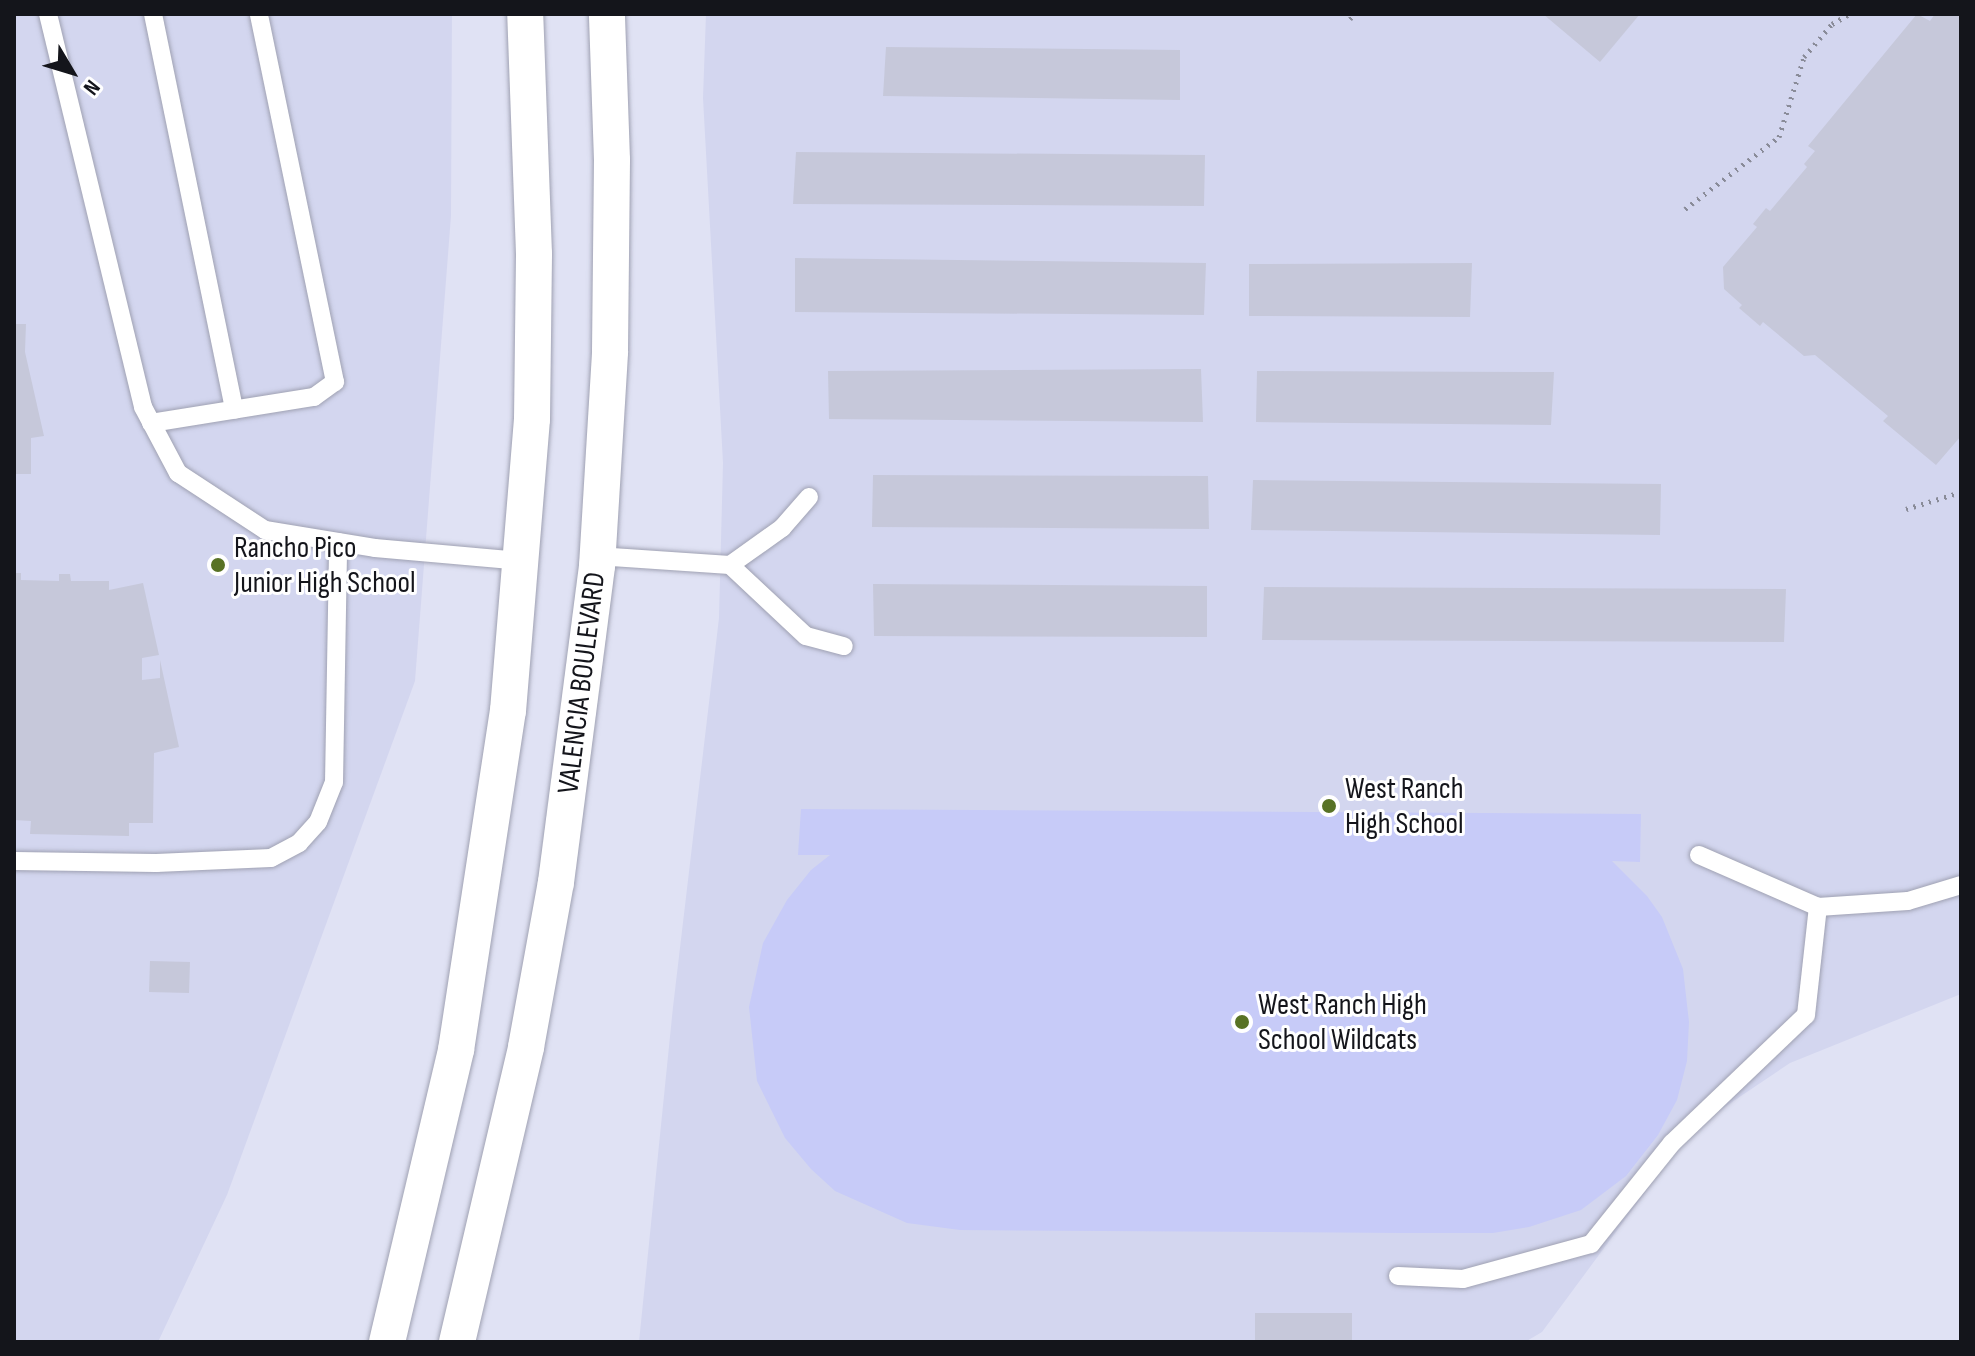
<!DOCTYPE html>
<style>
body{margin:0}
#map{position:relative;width:1975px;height:1356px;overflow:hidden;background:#e0e2f4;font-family:"Sofia Sans Condensed",sans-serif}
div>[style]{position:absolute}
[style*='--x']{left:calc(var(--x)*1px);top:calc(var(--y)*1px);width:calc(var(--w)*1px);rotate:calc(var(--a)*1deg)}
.built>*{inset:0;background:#d3d6ef}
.green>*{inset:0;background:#c7cbf8}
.building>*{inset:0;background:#c6c8da}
.path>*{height:5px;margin-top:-2.5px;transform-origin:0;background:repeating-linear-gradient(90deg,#898b98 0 2px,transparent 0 8px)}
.roads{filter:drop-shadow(0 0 2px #9fa1b2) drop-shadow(0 0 2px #9fa1b2)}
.lane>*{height:18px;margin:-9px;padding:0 9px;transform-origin:9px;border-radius:9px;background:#fff}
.street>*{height:36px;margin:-18px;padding:0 18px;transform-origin:18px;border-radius:18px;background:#fff}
.dots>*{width:22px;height:22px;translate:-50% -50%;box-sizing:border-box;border:4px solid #fff;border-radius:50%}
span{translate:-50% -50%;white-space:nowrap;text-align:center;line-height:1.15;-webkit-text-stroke:6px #fff;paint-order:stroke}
.poi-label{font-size:30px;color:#14151b}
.left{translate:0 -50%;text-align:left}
.street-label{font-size:30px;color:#14151b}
.frame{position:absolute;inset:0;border:16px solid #14151b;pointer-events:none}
.north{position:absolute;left:32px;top:32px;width:80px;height:80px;-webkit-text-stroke:6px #fff;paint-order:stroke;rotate:128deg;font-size:22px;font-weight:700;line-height:32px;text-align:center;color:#14151b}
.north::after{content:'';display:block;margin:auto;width:28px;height:36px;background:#14151b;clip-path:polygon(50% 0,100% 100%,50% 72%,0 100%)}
</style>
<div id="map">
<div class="built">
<i style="clip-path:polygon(14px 14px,452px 14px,451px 216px,415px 681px,227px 1195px,158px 1342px,14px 1342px)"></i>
<i style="clip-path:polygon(706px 14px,1961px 14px,1961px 994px,1790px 1063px,1692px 1129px,1542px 1332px,1525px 1342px,639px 1342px,673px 1007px,719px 618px,723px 463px,703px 98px)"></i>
</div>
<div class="green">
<i style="clip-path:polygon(801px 809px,1641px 814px,1640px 862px,1612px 861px,1647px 896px,1662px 917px,1683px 969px,1689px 1022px,1687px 1061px,1677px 1100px,1658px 1135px,1626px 1176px,1581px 1210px,1529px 1227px,1493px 1233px,1401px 1233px,960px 1230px,907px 1223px,835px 1191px,811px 1169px,785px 1138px,757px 1081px,749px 1007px,763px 943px,787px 900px,811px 870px,830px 855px,798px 855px)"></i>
</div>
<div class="building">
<i style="clip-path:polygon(1543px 14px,1640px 14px,1600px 62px)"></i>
<i style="clip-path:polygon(1917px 14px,1930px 21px,1935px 14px,1961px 14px,1961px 436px,1936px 465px,1883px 421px,1888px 416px,1815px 355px,1804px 356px,1763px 322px,1760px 326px,1739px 308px,1742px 305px,1724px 289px,1723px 267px,1757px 227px,1753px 224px,1766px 208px,1770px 211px,1807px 167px,1804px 164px,1815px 151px,1808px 146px)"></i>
<i style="clip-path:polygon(886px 47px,1180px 50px,1180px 100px,883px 96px)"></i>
<i style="clip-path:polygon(796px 152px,1205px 155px,1204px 206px,793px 204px)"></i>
<i style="clip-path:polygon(795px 258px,1206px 263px,1204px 315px,795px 312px)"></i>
<i style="clip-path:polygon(1472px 263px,1470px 317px,1249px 316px,1249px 264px)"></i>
<i style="clip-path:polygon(14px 324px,26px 324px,25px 352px,44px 436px,31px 438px,31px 474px,14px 474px)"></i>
<i style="clip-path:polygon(1201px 369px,1203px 422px,829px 419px,828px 371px)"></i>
<i style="clip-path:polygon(1257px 371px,1554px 372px,1551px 425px,1256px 422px)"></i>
<i style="clip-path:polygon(873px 475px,1208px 476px,1209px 529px,872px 527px)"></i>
<i style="clip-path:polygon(1253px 480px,1661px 484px,1660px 535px,1251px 530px)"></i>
<i style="clip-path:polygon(14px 573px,21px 573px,21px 580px,59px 581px,59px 574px,70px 574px,71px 581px,109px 581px,109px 590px,143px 583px,159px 655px,142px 658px,142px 680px,160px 678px,160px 660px,179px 747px,154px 753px,153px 823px,129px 823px,129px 836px,30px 834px,31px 821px,14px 820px)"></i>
<i style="clip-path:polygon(873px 584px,1207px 586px,1207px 637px,874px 636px)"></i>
<i style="clip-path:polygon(1264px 587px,1786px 589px,1784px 642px,1262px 640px)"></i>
<i style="clip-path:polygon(150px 961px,190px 962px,189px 993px,149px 992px)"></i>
<i style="clip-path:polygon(1255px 1313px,1352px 1313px,1352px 1342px,1255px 1342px)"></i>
</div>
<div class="path">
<i style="--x:1350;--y:19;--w:6;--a:-51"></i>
<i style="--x:1685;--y:209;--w:118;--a:-37.5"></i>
<i style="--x:1779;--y:137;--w:84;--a:-72.6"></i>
<i style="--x:1804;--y:57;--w:43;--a:-49.7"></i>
<i style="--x:1832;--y:24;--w:20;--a:-30"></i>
<i style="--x:1906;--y:509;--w:58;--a:-17.2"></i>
</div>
<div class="roads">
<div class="lane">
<i style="--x:48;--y:14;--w:404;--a:76.4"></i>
<i style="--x:143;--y:407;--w:75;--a:62.1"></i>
<i style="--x:178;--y:473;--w:104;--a:33.2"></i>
<i style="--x:265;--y:530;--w:111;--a:9.3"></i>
<i style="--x:375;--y:548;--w:148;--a:5.1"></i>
<i style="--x:153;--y:14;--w:404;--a:78.4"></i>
<i style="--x:151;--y:423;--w:165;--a:-9.1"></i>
<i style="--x:314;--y:397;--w:26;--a:-36"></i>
<i style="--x:335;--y:382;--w:376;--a:-101.7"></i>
<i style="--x:597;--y:556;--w:133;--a:3.9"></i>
<i style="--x:730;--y:565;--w:64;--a:-35.4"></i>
<i style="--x:782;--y:528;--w:41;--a:-48.9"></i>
<i style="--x:730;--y:565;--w:104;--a:43.1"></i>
<i style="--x:806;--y:636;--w:39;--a:15"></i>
<i style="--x:1699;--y:855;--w:130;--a:23.6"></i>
<i style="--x:1818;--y:907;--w:90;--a:-3.8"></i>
<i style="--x:1908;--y:901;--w:55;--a:-16.8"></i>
<i style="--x:14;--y:861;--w:142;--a:0.8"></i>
<i style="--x:156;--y:863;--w:115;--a:-2.5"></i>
<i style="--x:271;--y:858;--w:32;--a:-28"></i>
<i style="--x:299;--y:843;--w:28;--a:-48"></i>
<i style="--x:318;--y:822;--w:43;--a:-68.2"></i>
<i style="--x:334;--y:782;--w:240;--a:-89"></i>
<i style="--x:1398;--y:1276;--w:65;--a:2.6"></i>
<i style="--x:1463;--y:1279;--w:133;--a:-15.3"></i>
<i style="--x:1591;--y:1244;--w:129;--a:-51.3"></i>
<i style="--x:1672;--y:1143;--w:185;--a:-43.7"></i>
<i style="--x:1806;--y:1015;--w:109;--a:-83.7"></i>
</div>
<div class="street">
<i style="--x:387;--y:1342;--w:300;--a:-76.7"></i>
<i style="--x:456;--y:1050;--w:343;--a:-81.3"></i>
<i style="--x:508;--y:711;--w:293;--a:-85.3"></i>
<i style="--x:532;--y:419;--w:165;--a:-89.3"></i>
<i style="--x:534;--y:254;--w:240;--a:-92.1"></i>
<i style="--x:457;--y:1342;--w:303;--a:-76.8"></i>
<i style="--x:526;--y:1047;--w:168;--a:-79.7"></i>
<i style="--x:556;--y:882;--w:319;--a:-82.6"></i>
<i style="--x:597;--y:566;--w:215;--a:-86.5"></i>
<i style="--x:610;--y:351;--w:191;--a:-89.4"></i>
<i style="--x:612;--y:160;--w:146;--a:-92"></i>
</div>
</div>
<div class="dots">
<i style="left:218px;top:565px;background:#587225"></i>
<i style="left:1329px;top:806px;background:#587225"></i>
<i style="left:1242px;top:1022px;background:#587225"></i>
</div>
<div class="poi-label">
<span class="left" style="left:234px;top:565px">Rancho Pico<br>Junior High School</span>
<span class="left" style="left:1345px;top:806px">West Ranch<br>High School</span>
<span class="left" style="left:1258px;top:1022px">West Ranch High<br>School Wildcats</span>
</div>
<div class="street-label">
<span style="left:582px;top:683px;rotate:-83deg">VALENCIA BOULEVARD</span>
</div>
<div class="frame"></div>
<div class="north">N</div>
</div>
